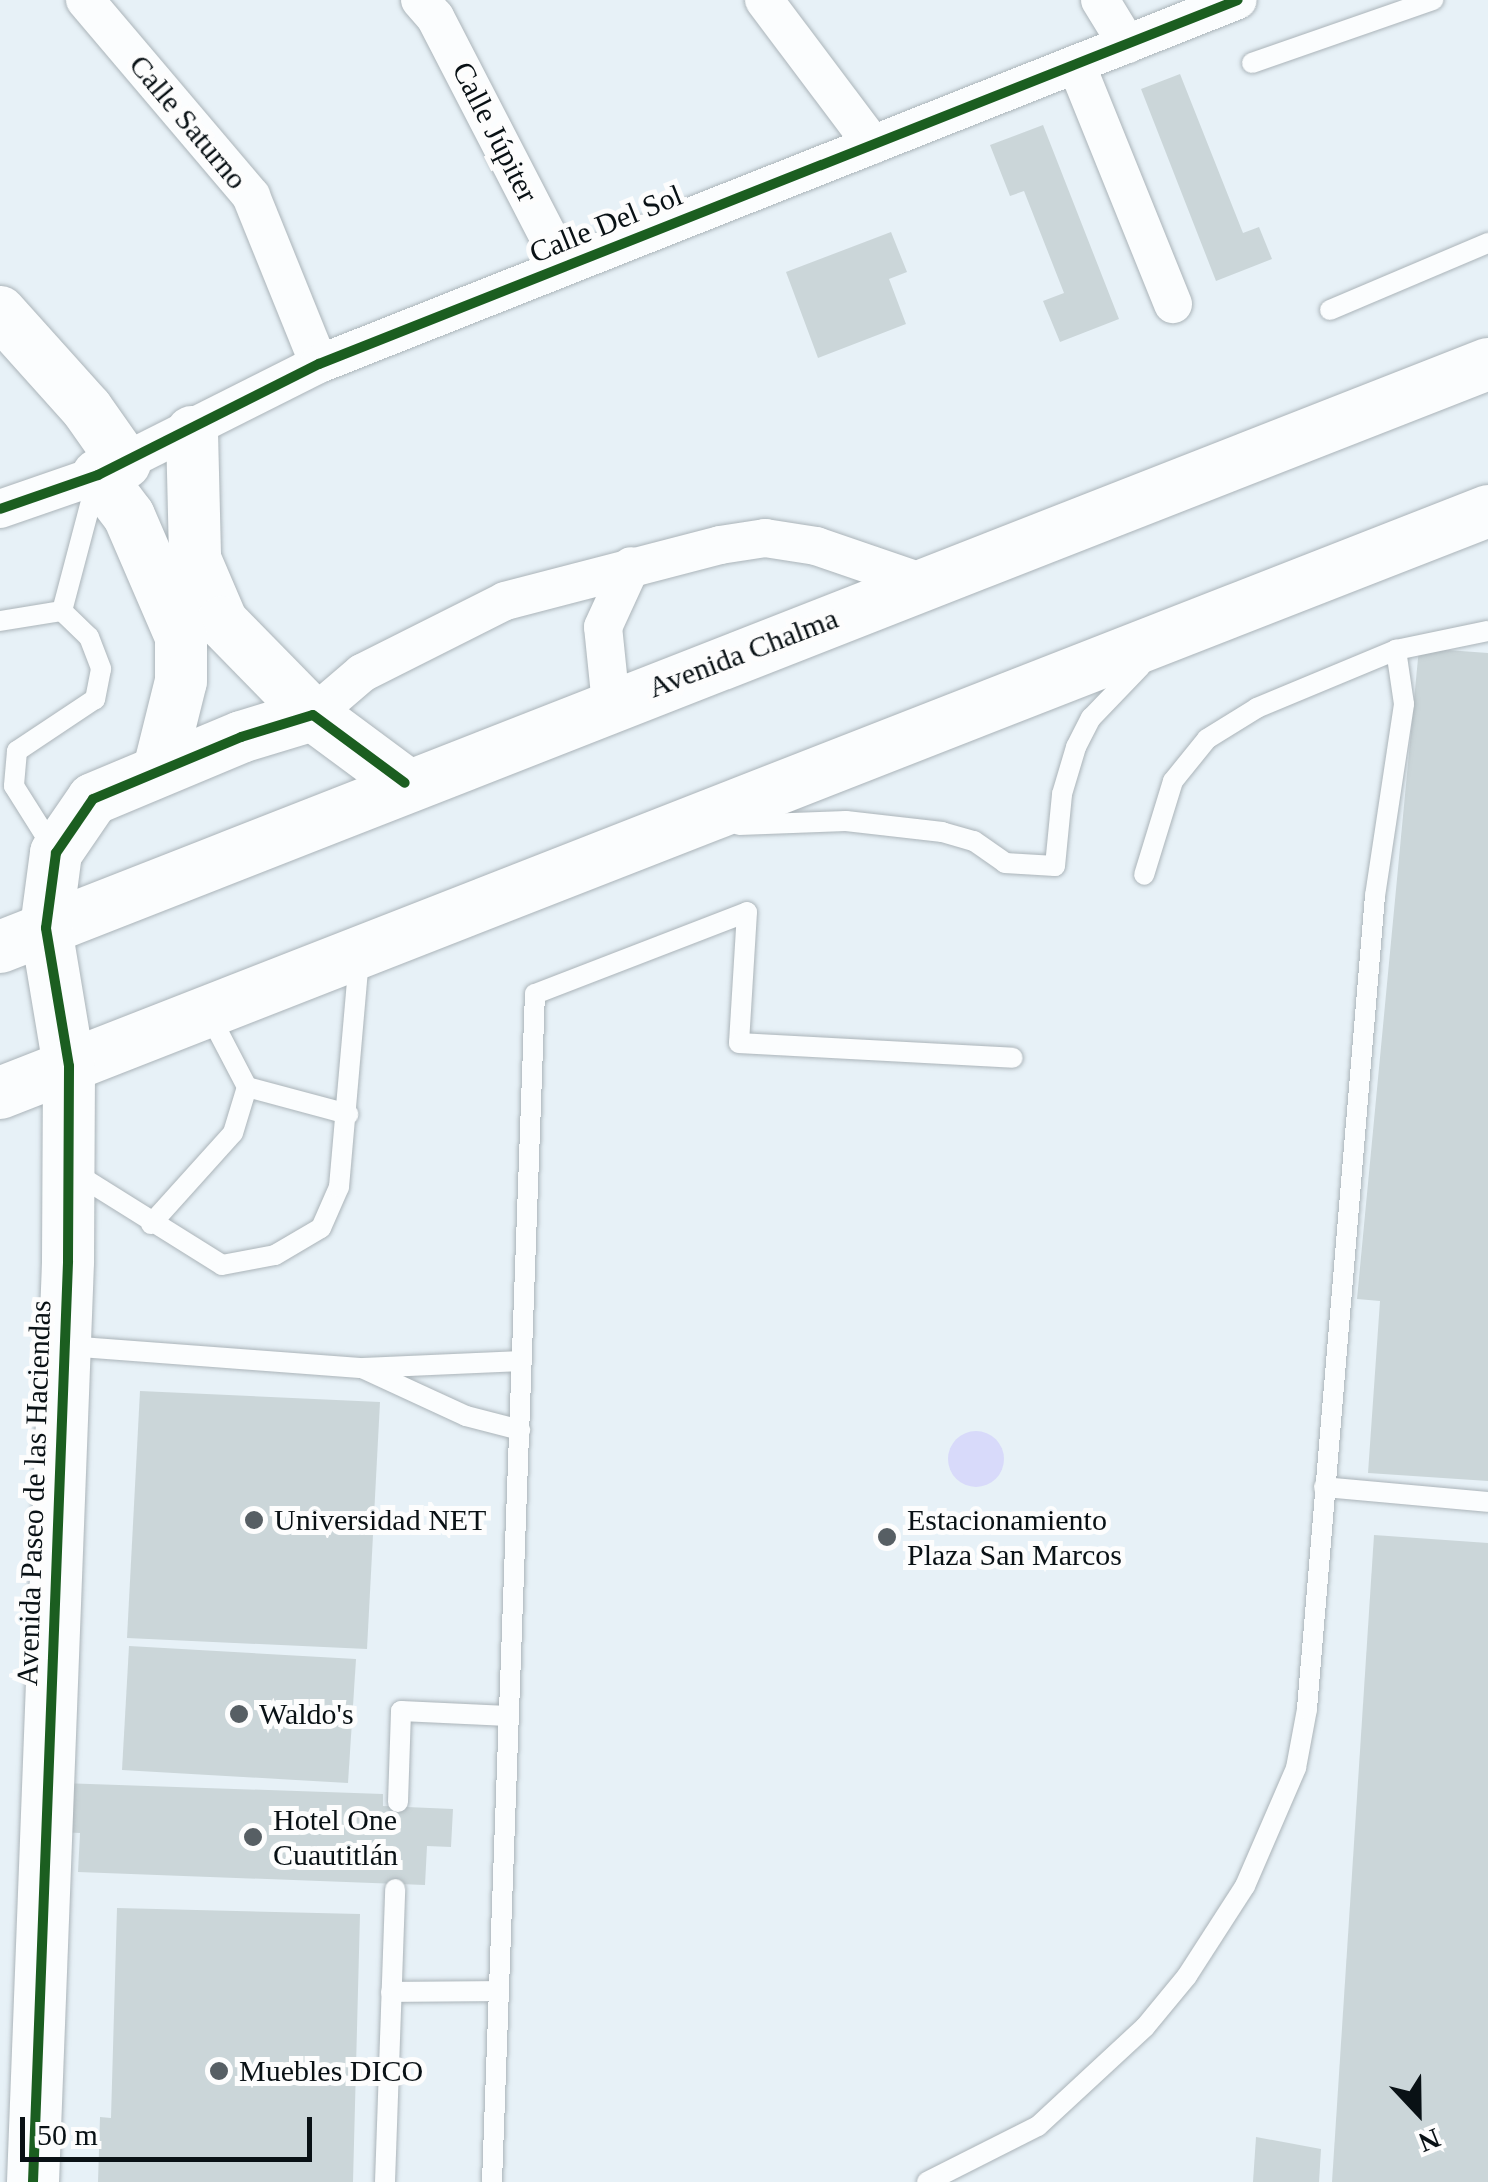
<!DOCTYPE html>
<meta charset="utf-8">
<style>
body{margin:0}
#map{position:relative;width:1488px;height:2182px;overflow:hidden;background:#e7f1f7;font-family:Georgia,serif}
div>[style]{position:absolute}
[style*='--x']{left:calc(var(--x)*1px);top:calc(var(--y)*1px);width:calc(var(--w)*1px);rotate:calc(var(--a)*1deg)}
.water>*{inset:0;background:#d8dafa}
.round{border-radius:50%}
.building>*{inset:0;background:#cbd6d9}
.roads{filter:drop-shadow(0 0 2px #abb4b9) drop-shadow(0 0 2px #abb4b9)}
.lane>*{height:20px;margin:-10px;padding:0 10px;transform-origin:10px;border-radius:10px;background:#fbfdfe}
.street>*{height:38px;margin:-19px;padding:0 19px;transform-origin:19px;border-radius:19px;background:#fbfdfe}
.secondary>*{height:52px;margin:-26px;padding:0 26px;transform-origin:26px;border-radius:26px;background:#fbfdfe}
.cycleway>*{height:10px;margin:-5px;padding:0 5px;transform-origin:5px;border-radius:5px;background:#1b5e20}
.dots>*{width:28px;height:28px;translate:-50% -50%;box-sizing:border-box;border:5px solid #fdfdfd;border-radius:50%}
span{translate:-50% -50%;white-space:nowrap;text-align:center;line-height:1.15;-webkit-text-stroke:10px #fdfdfd;paint-order:stroke}
.street-label{font-size:30px;color:#091115}
.poi-label{font-size:30px;color:#091115}
.left{translate:0 -50%;text-align:left}
.north{position:absolute;left:1368px;top:2062px;width:100px;height:100px;-webkit-text-stroke:8px #fdfdfd;paint-order:stroke;rotate:158deg;font-size:28px;font-weight:700;line-height:40px;text-align:center;color:#091115}
.north::after{content:'';display:block;margin:auto;width:35px;height:45px;background:#091115;clip-path:polygon(50% 0,100% 100%,50% 72%,0 100%)}
.scale{position:absolute;left:20px;top:2117px;width:292px;height:45px;box-sizing:border-box;border:5px solid #091115;border-top:0;padding-left:12px;font-size:30px;line-height:35px;white-space:nowrap;color:#091115;-webkit-text-stroke:8px #fdfdfd;paint-order:stroke}
</style>
<div id="map">
<div class="water">
<i class="round" style="left:948px;top:1431px;width:56px;height:56px"></i>
</div>
<div class="building">
<i style="clip-path:polygon(1180px 74px,1243px 233px,1259px 227px,1272px 259px,1216px 281px,1141px 89px)"></i>
<i style="clip-path:polygon(1043px 125px,1119px 319px,1060px 342px,1043px 301px,1064px 293px,1024px 191px,1010px 196px,990px 145px)"></i>
<i style="clip-path:polygon(891px 232px,907px 272px,889px 279px,906px 324px,818px 358px,786px 272px)"></i>
<i style="clip-path:polygon(1419px 648px,1488px 653px,1488px 1481px,1368px 1473px,1380px 1301px,1357px 1299px)"></i>
<i style="clip-path:polygon(140px 1391px,380px 1402px,367px 1649px,127px 1638px)"></i>
<i style="clip-path:polygon(1374px 1535px,1488px 1543px,1488px 2182px,1332px 2182px)"></i>
<i style="clip-path:polygon(129px 1646px,356px 1659px,348px 1783px,122px 1770px)"></i>
<i style="clip-path:polygon(61px 1783px,383px 1794px,383px 1806px,453px 1809px,451px 1847px,427px 1846px,425px 1885px,78px 1872px,80px 1833px,59px 1832px)"></i>
<i style="clip-path:polygon(117px 1908px,360px 1914px,353px 2182px,98px 2182px,100px 2117px,111px 2118px)"></i>
<i style="clip-path:polygon(1256px 2137px,1321px 2149px,1319px 2182px,1253px 2182px)"></i>
</div>
<div class="roads">
<div class="lane">
<i style="--x:1252;--y:63;--w:192;--a:-19.2"></i>
<i style="--x:1330;--y:310;--w:172;--a:-23"></i>
<i style="--x:62;--y:611;--w:133;--a:-75.2"></i>
<i style="--x:0;--y:621;--w:63;--a:-9.2"></i>
<i style="--x:62;--y:611;--w:37;--a:44"></i>
<i style="--x:89;--y:637;--w:34;--a:69"></i>
<i style="--x:101;--y:669;--w:31;--a:101"></i>
<i style="--x:95;--y:699;--w:94;--a:146.3"></i>
<i style="--x:17;--y:751;--w:35;--a:95"></i>
<i style="--x:14;--y:786;--w:77;--a:57.8"></i>
<i style="--x:1396;--y:650;--w:94;--a:-11.7"></i>
<i style="--x:739;--y:825;--w:107;--a:-2.1"></i>
<i style="--x:846;--y:821;--w:97;--a:6.5"></i>
<i style="--x:942;--y:832;--w:33;--a:16"></i>
<i style="--x:974;--y:841;--w:38;--a:35"></i>
<i style="--x:1005;--y:863;--w:50;--a:3.4"></i>
<i style="--x:1055;--y:866;--w:72;--a:-84.4"></i>
<i style="--x:1062;--y:794;--w:49;--a:-73.4"></i>
<i style="--x:1076;--y:747;--w:33;--a:-63"></i>
<i style="--x:1091;--y:718;--w:71;--a:-46.1"></i>
<i style="--x:247;--y:1087;--w:105;--a:15"></i>
<i style="--x:75;--y:1173;--w:173;--a:32"></i>
<i style="--x:222;--y:1265;--w:54;--a:-10.7"></i>
<i style="--x:275;--y:1255;--w:53;--a:-30.4"></i>
<i style="--x:321;--y:1228;--w:45;--a:-66.3"></i>
<i style="--x:339;--y:1187;--w:231;--a:-85"></i>
<i style="--x:151;--y:1224;--w:122;--a:-48"></i>
<i style="--x:233;--y:1133;--w:48;--a:-73.1"></i>
<i style="--x:247;--y:1087;--w:82;--a:-117.5"></i>
<i style="--x:67;--y:1346;--w:297;--a:4.3"></i>
<i style="--x:363;--y:1368;--w:159;--a:-2.5"></i>
<i style="--x:364;--y:1369;--w:112;--a:24.7"></i>
<i style="--x:466;--y:1416;--w:56;--a:14.5"></i>
<i style="--x:1324;--y:1487;--w:165;--a:5.2"></i>
<i style="--x:398;--y:1802;--w:91;--a:-88.1"></i>
<i style="--x:401;--y:1711;--w:107;--a:2.7"></i>
<i style="--x:391;--y:1992;--w:107;--a:-0.5"></i>
<i style="--x:385;--y:2182;--w:293;--a:-88"></i>
<i style="--x:492;--y:2182;--w:1189;--a:-87.93"></i>
<i style="--x:535;--y:994;--w:227;--a:-21.1"></i>
<i style="--x:747;--y:912;--w:131;--a:93.5"></i>
<i style="--x:739;--y:1043;--w:274;--a:3.1"></i>
<i style="--x:927;--y:2182;--w:124;--a:-26.8"></i>
<i style="--x:1038;--y:2126;--w:146;--a:-42.8"></i>
<i style="--x:1145;--y:2027;--w:66;--a:-50.5"></i>
<i style="--x:1187;--y:1976;--w:107;--a:-57.2"></i>
<i style="--x:1245;--y:1886;--w:129;--a:-66.6"></i>
<i style="--x:1296;--y:1768;--w:60;--a:-79.4"></i>
<i style="--x:1307;--y:1709;--w:816;--a:-85.22"></i>
<i style="--x:1375;--y:896;--w:194;--a:-81.4"></i>
<i style="--x:1404;--y:704;--w:55;--a:-98.4"></i>
<i style="--x:1396;--y:650;--w:151;--a:157.4"></i>
<i style="--x:1257;--y:708;--w:59;--a:148.2"></i>
<i style="--x:1207;--y:739;--w:54;--a:129"></i>
<i style="--x:1173;--y:781;--w:98;--a:107.1"></i>
</div>
<div class="street">
<i style="--x:85;--y:0;--w:257;--a:49.7"></i>
<i style="--x:251;--y:196;--w:181;--a:68"></i>
<i style="--x:420;--y:0;--w:23;--a:49"></i>
<i style="--x:435;--y:17;--w:281;--a:62.7"></i>
<i style="--x:764;--y:0;--w:181;--a:53.1"></i>
<i style="--x:1100;--y:0;--w:52;--a:58.5"></i>
<i style="--x:1076;--y:64;--w:259;--a:68"></i>
<i style="--x:0;--y:509;--w:104;--a:-19.1"></i>
<i style="--x:98;--y:475;--w:247;--a:-26.7"></i>
<i style="--x:319;--y:364;--w:988;--a:-21.61"></i>
<i style="--x:611;--y:704;--w:77;--a:-95.9"></i>
<i style="--x:603;--y:627;--w:67;--a:-65.3"></i>
<i style="--x:313;--y:715;--w:65;--a:-40.6"></i>
<i style="--x:362;--y:673;--w:160;--a:-26.7"></i>
<i style="--x:505;--y:601;--w:222;--a:-14.6"></i>
<i style="--x:720;--y:545;--w:46;--a:-8.8"></i>
<i style="--x:765;--y:538;--w:52;--a:8.9"></i>
<i style="--x:816;--y:546;--w:114;--a:18.9"></i>
</div>
<div class="secondary">
<i style="--x:0;--y:312;--w:130;--a:48.1"></i>
<i style="--x:87;--y:409;--w:66;--a:54.9"></i>
<i style="--x:192;--y:432;--w:127;--a:88.6"></i>
<i style="--x:195;--y:559;--w:69;--a:66.8"></i>
<i style="--x:222;--y:622;--w:130;--a:45.6"></i>
<i style="--x:98;--y:475;--w:51;--a:52.9"></i>
<i style="--x:129;--y:516;--w:132;--a:66.7"></i>
<i style="--x:181;--y:637;--w:44;--a:90"></i>
<i style="--x:181;--y:681;--w:91;--a:104"></i>
<i style="--x:0;--y:947;--w:1598;--a:-21.4"></i>
<i style="--x:0;--y:1093;--w:1598;--a:-21.36"></i>
<i style="--x:33;--y:2182;--w:922;--a:-87.82"></i>
<i style="--x:68;--y:1261;--w:195;--a:-89.7"></i>
<i style="--x:69;--y:1066;--w:140;--a:-99.5"></i>
<i style="--x:46;--y:928;--w:76;--a:-82.4"></i>
<i style="--x:56;--y:853;--w:65;--a:-55.6"></i>
<i style="--x:93;--y:799;--w:160;--a:-22.7"></i>
<i style="--x:241;--y:737;--w:75;--a:-17"></i>
<i style="--x:313;--y:715;--w:114;--a:36.5"></i>
</div>
</div>
<div class="cycleway">
<i style="--x:0;--y:509;--w:104;--a:-19.1"></i>
<i style="--x:98;--y:475;--w:247;--a:-26.7"></i>
<i style="--x:319;--y:364;--w:988;--a:-21.61"></i>
<i style="--x:33;--y:2182;--w:922;--a:-87.82"></i>
<i style="--x:68;--y:1261;--w:195;--a:-89.7"></i>
<i style="--x:69;--y:1066;--w:140;--a:-99.5"></i>
<i style="--x:46;--y:928;--w:76;--a:-82.4"></i>
<i style="--x:56;--y:853;--w:65;--a:-55.6"></i>
<i style="--x:93;--y:799;--w:160;--a:-22.7"></i>
<i style="--x:241;--y:737;--w:75;--a:-17"></i>
<i style="--x:313;--y:715;--w:114;--a:36.5"></i>
</div>
<div class="dots">
<i style="left:254px;top:1520px;background:#575f64"></i>
<i style="left:887px;top:1537px;background:#575f64"></i>
<i style="left:239px;top:1714px;background:#575f64"></i>
<i style="left:253px;top:1837px;background:#575f64"></i>
<i style="left:219px;top:2071px;background:#575f64"></i>
</div>
<div class="street-label">
<span style="left:188px;top:122px;rotate:50deg">Calle Saturno</span>
<span style="left:495px;top:132px;rotate:63deg">Calle Júpiter</span>
<span style="left:606px;top:224px;rotate:-22deg">Calle Del Sol</span>
<span style="left:743px;top:653px;rotate:-21deg">Avenida Chalma</span>
<span style="left:34px;top:1493px;rotate:-88deg">Avenida Paseo de las Haciendas</span>
</div>
<div class="poi-label">
<span class="left" style="left:274px;top:1520px">Universidad NET</span>
<span class="left" style="left:907px;top:1537px">Estacionamiento<br>Plaza San Marcos</span>
<span class="left" style="left:259px;top:1714px">Waldo's</span>
<span class="left" style="left:273px;top:1837px">Hotel One<br>Cuautitlán</span>
<span class="left" style="left:239px;top:2071px">Muebles DICO</span>
</div>
<div class="north">N</div>
<div class="scale">50 m</div>
</div>
